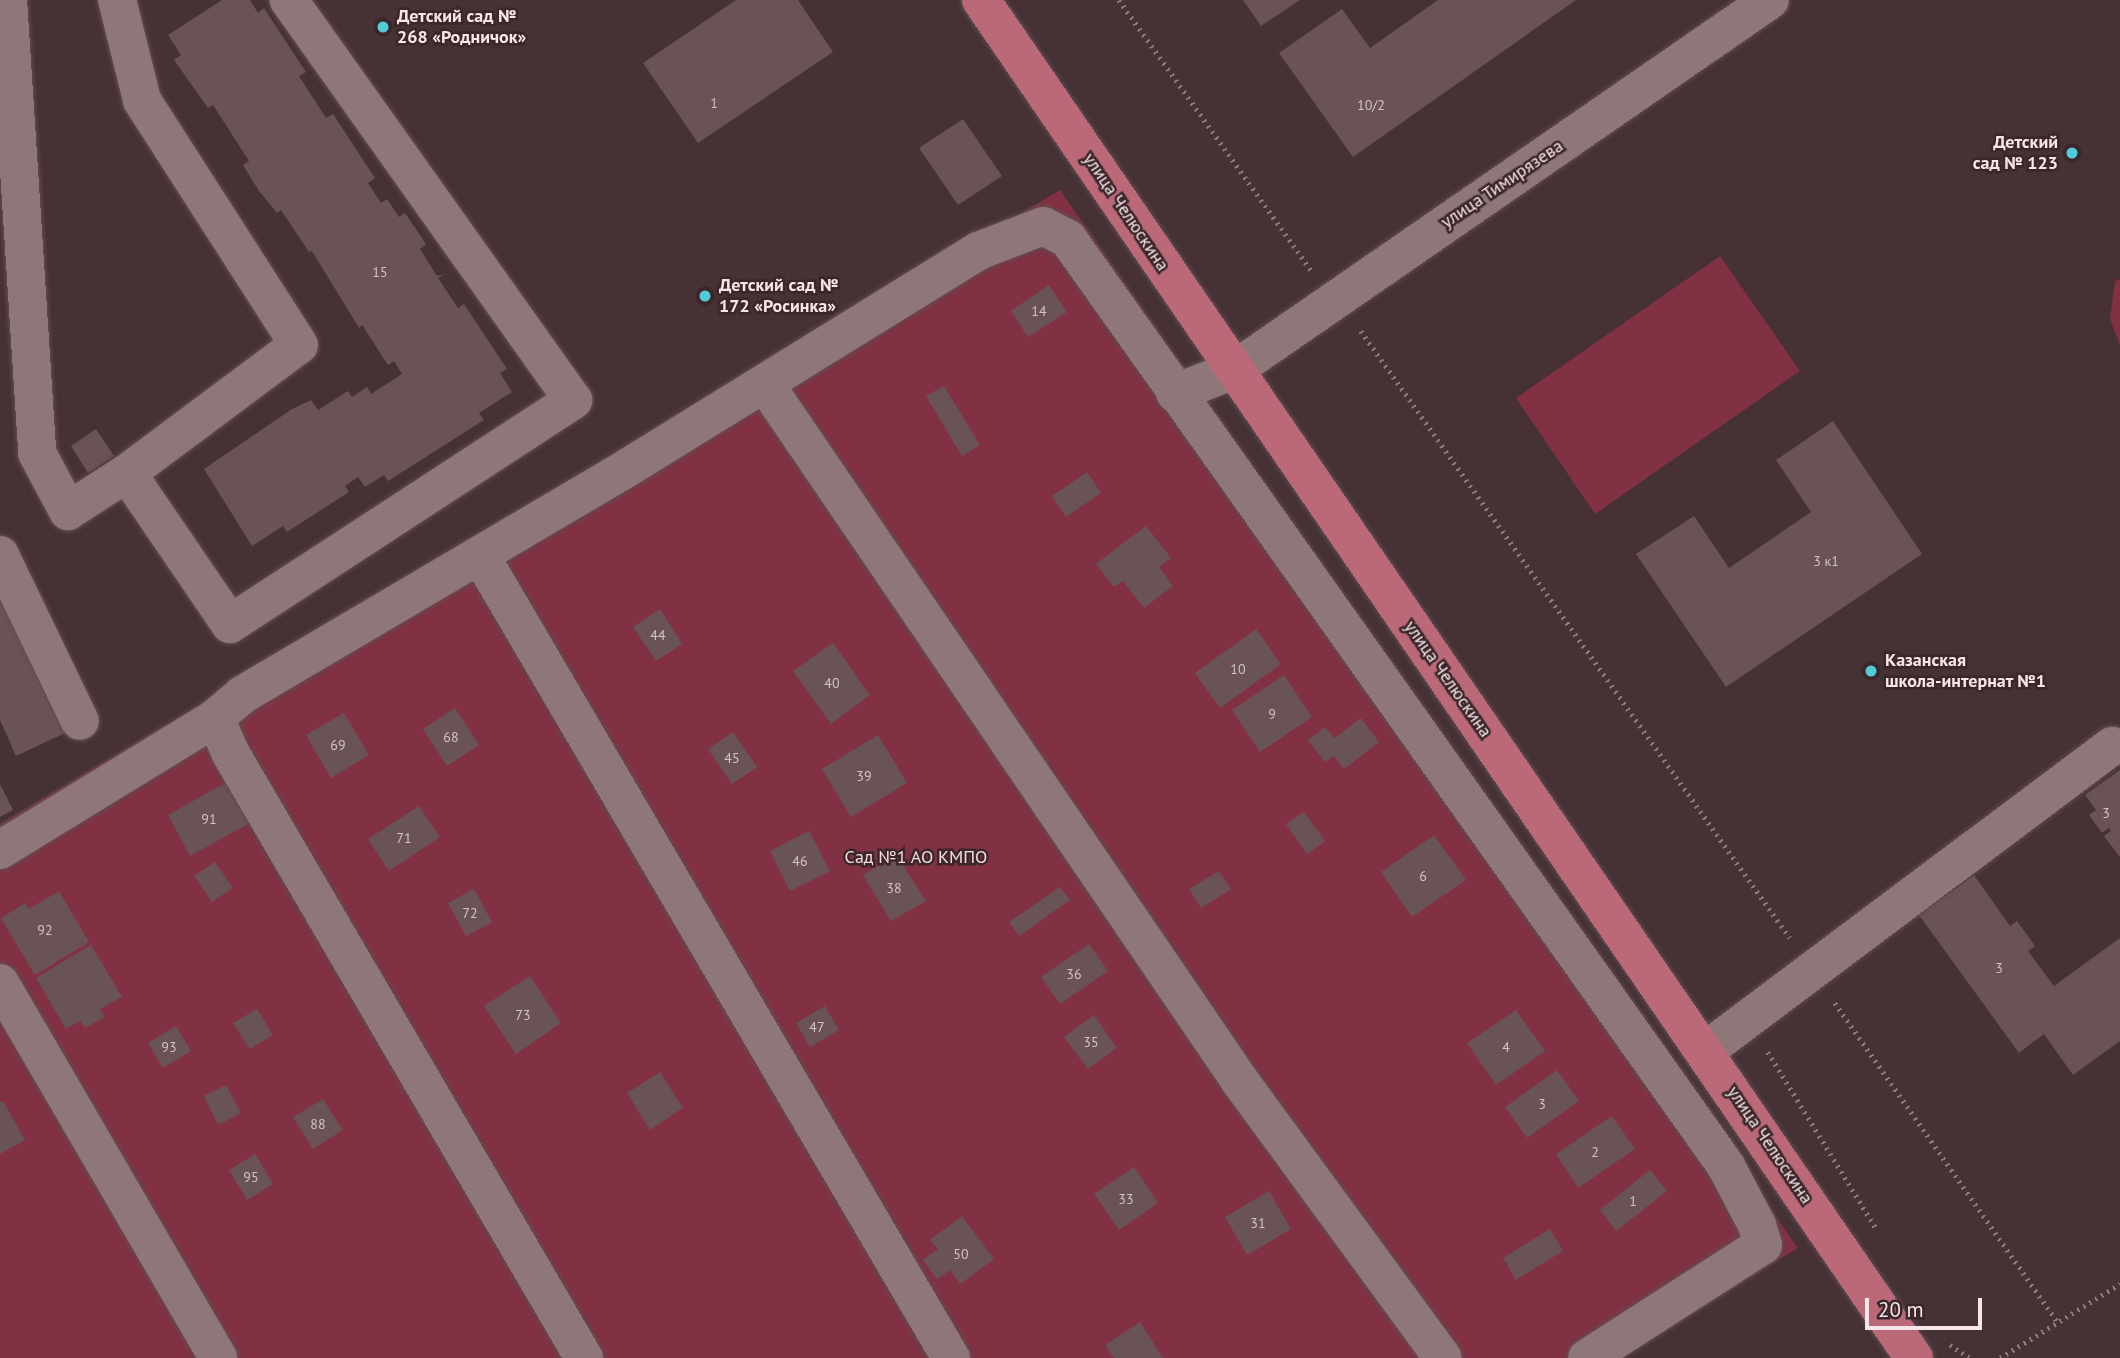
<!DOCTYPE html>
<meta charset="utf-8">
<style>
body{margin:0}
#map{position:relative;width:2120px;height:1358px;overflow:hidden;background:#463134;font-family:"PT Sans",sans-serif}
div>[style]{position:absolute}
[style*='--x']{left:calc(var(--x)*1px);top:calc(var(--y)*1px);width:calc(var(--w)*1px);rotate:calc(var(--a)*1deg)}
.green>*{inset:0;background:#813143}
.building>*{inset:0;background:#6a5356}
.path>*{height:4.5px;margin-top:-2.25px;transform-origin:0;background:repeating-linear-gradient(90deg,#8c7a7c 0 2px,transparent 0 7px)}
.roads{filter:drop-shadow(0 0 2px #604e51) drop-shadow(0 0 2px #604e51)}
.minor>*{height:38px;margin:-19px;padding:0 19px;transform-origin:19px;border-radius:19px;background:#8f7679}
.major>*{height:38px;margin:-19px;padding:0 19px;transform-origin:19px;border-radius:19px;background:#bb6879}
.dots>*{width:19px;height:19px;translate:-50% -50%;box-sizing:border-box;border:4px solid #3b272a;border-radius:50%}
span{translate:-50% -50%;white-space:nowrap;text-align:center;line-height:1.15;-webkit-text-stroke:5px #3b272a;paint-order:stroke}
.number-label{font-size:14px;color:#d2c2c4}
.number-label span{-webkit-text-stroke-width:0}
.poi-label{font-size:18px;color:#f5e7e9;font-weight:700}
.left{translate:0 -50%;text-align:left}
.right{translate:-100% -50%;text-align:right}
.street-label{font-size:18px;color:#f5e7e9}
.park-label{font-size:18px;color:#f7dcdf}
.scale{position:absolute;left:1865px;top:1298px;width:117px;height:32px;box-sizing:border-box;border:4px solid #f5e7e9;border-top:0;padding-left:9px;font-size:21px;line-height:24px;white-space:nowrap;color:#f5e7e9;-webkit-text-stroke:5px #3b272a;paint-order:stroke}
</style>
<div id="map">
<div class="green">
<i style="clip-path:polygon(1060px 190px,1798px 1248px,1619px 1358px,0 1358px,0 824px)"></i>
<i style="clip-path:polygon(1720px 256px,1800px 371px,1595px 514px,1516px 398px)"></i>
<i style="clip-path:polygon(2120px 279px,2120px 345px,2110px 319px,2115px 281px)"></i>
</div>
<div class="building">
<i style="clip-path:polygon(222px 0,250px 0,258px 13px,264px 8px,306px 72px,299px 76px,326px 118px,333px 114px,375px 178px,368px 183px,381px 203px,387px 199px,399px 217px,405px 213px,426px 244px,420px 249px,437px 276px,445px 274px,438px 278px,458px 308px,464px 304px,507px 369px,500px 373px,512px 392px,479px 413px,484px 420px,388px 481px,384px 475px,365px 487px,358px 477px,345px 486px,349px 492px,287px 532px,283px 526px,252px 546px,204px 469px,292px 409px,311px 400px,318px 410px,348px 391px,352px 397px,367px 387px,371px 394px,402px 374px,394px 361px,388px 365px,362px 325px,359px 328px,312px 251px,309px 252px,281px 210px,277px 213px,259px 191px,243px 165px,249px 161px,213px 105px,208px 108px,174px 60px,181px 55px,168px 35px)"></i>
<i style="clip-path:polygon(736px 0,798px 0,833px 52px,698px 143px,643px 63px)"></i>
<i style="clip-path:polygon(1243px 0,1300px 0,1261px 26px)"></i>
<i style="clip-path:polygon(1438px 0,1576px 0,1353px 157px,1279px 53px,1342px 9px,1370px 48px)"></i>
<i style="clip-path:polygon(963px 119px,1002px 176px,958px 205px,919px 148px)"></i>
<i style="clip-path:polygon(1049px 285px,1067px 312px,1028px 337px,1011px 311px)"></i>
<i style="clip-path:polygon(944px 386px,980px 445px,962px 456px,926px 396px)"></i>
<i style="clip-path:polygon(1833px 421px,1922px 554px,1726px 687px,1636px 554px,1694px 516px,1729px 568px,1811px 512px,1776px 460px)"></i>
<i style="clip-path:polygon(96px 429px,114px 456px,88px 473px,71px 446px)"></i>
<i style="clip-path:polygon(1087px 472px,1101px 493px,1066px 517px,1052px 496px)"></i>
<i style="clip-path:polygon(1146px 526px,1171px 558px,1159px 567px,1173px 586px,1144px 608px,1123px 581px,1114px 587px,1096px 564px)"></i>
<i style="clip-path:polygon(0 589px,65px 733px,16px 756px,0 720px)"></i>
<i style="clip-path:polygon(660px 609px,682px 644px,656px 661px,633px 627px)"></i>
<i style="clip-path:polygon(1256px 629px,1281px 664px,1220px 708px,1195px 673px)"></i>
<i style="clip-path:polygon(833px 643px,870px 695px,831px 724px,793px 671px)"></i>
<i style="clip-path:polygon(1284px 675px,1312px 717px,1260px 752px,1232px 710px)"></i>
<i style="clip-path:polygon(455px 708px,479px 745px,447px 766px,423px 729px)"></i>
<i style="clip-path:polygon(344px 713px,369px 755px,331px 778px,306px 735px)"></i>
<i style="clip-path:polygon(1361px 718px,1379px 742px,1344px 769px,1334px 756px,1325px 762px,1308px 740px,1325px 727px,1334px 738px)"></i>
<i style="clip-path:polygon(733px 732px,757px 767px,732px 784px,708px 749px)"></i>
<i style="clip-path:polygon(878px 735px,907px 783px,851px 817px,822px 769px)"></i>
<i style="clip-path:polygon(2120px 770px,2120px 857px,2104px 836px,2111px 831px,2109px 828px,2102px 833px,2089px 815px,2096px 810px,2085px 795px)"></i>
<i style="clip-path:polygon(227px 782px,250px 823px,190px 856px,168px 815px)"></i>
<i style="clip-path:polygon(0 784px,13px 810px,0 817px)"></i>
<i style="clip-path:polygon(419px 806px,440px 837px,389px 871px,368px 839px)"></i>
<i style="clip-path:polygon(1304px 812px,1325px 841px,1307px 854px,1286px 824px)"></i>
<i style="clip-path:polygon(809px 831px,830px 871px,790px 891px,770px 851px)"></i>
<i style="clip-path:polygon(1434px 835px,1466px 880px,1412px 917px,1381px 872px)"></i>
<i style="clip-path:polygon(896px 854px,926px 901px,891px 921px,863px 875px)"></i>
<i style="clip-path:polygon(215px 862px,233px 888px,212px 902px,194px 876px)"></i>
<i style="clip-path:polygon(1219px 871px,1231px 889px,1201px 908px,1189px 889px)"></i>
<i style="clip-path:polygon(1974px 875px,2010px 926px,2017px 921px,2035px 946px,2028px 951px,2054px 986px,2120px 938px,2120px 1041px,2073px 1075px,2044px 1034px,2019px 1053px,1919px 915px)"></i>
<i style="clip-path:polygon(1060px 887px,1070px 900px,1019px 936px,1009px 922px)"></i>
<i style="clip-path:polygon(474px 889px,492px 922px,466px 936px,448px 903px)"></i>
<i style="clip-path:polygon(59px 891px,89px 942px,35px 975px,1px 918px,25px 903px,29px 909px)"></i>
<i style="clip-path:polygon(1089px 944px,1108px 971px,1060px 1004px,1041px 977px)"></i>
<i style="clip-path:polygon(91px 945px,122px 997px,100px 1009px,105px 1017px,85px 1028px,80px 1021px,66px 1029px,36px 978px)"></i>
<i style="clip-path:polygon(530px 976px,561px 1023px,516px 1054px,484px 1006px)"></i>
<i style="clip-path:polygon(825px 1006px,839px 1030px,810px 1047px,796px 1023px)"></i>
<i style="clip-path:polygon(257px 1009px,273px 1035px,250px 1049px,233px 1023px)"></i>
<i style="clip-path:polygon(1516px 1010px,1545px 1051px,1496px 1085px,1467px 1043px)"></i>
<i style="clip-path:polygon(1094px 1015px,1117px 1048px,1088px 1069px,1064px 1037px)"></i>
<i style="clip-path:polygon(176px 1026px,191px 1051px,163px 1068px,148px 1043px)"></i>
<i style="clip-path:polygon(1557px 1070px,1579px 1101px,1527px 1138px,1505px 1107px)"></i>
<i style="clip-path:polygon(660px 1072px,683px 1108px,650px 1130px,627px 1093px)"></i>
<i style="clip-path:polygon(226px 1085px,241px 1113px,218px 1125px,204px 1096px)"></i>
<i style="clip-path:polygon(323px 1099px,343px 1130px,313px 1149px,293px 1117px)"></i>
<i style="clip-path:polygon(3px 1101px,25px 1140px,0 1154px,0 1102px)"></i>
<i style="clip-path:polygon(1612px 1116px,1635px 1149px,1578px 1188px,1556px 1154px)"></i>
<i style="clip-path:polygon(255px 1154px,273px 1184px,247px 1200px,229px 1170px)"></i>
<i style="clip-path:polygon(1134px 1167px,1158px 1203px,1119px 1230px,1094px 1194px)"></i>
<i style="clip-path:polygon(1650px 1170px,1667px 1191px,1616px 1231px,1600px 1210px)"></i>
<i style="clip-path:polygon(1269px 1191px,1291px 1229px,1247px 1255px,1225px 1217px)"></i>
<i style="clip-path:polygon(962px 1216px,994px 1259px,960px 1284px,950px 1270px,937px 1279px,923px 1260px,938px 1249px,930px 1240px)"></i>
<i style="clip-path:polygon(1550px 1229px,1563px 1251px,1516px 1280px,1503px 1258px)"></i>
<i style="clip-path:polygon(1140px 1322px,1163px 1358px,1114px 1358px,1105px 1345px)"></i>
</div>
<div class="path">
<i style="--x:1119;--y:0;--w:331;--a:54.6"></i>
<i style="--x:1361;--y:331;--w:743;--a:54.75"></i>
<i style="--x:1835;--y:1003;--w:388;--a:55.1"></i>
<i style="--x:1768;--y:1052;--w:209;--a:58.5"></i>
<i style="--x:1950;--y:1345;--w:24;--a:33"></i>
<i style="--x:2000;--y:1358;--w:141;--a:-31.7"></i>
</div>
<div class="roads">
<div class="minor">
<i style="--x:8;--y:0;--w:454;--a:86.3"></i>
<i style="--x:37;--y:453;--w:66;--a:61.9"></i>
<i style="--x:68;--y:511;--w:70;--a:-32.8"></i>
<i style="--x:127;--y:473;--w:214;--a:-36.7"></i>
<i style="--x:299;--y:345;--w:291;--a:-122.7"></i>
<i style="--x:142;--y:100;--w:103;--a:-104"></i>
<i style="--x:765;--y:384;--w:843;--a:55.73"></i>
<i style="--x:1240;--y:1081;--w:343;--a:53.8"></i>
<i style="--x:1175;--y:393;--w:63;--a:-21.3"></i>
<i style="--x:1234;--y:370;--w:651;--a:-34.62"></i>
<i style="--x:127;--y:473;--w:183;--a:55.7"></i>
<i style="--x:230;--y:624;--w:410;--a:-33.1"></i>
<i style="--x:573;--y:400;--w:491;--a:-125.4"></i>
<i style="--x:0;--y:555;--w:184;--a:64.3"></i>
<i style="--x:480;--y:555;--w:931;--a:59.61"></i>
<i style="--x:215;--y:718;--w:39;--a:66"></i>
<i style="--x:231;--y:754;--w:700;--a:59.7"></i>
<i style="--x:0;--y:850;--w:252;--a:-31.5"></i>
<i style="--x:215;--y:718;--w:35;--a:-40"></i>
<i style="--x:242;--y:695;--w:447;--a:-30.5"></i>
<i style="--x:627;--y:468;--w:413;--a:-31.7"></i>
<i style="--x:978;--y:251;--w:70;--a:-21"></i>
<i style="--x:1043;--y:226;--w:28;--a:27"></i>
<i style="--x:1068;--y:239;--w:1137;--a:54.63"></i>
<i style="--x:1726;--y:1166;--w:67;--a:62.3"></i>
<i style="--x:1757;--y:1225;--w:21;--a:73"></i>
<i style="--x:1763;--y:1245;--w:209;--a:147.3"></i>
<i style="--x:0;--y:983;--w:434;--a:59.8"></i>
<i style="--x:1705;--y:1051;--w:509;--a:-36.85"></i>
</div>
<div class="major">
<i style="--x:981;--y:0;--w:1648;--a:55.51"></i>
</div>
</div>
<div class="dots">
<i style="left:383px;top:27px;background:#52cbd9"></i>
<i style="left:2072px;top:153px;background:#52cbd9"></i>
<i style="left:705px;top:296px;background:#52cbd9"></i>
<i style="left:1871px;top:671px;background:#52cbd9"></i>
</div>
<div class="number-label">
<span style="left:714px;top:103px">1</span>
<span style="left:1371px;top:105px">10/2</span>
<span style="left:380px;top:272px">15</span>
<span style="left:1039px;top:311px">14</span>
<span style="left:1826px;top:561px">3 к1</span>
<span style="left:658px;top:635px">44</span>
<span style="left:1238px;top:669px">10</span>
<span style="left:832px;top:683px">40</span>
<span style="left:1272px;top:714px">9</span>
<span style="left:451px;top:737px">68</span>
<span style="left:338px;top:745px">69</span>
<span style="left:732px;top:758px">45</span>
<span style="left:864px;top:776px">39</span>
<span style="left:2106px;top:813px">3</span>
<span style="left:209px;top:819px">91</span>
<span style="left:404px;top:838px">71</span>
<span style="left:800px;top:861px">46</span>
<span style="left:1423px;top:876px">6</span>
<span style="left:894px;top:888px">38</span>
<span style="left:470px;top:913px">72</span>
<span style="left:45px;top:930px">92</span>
<span style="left:1999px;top:968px">3</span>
<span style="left:1074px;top:974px">36</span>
<span style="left:523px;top:1015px">73</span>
<span style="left:817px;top:1027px">47</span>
<span style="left:1091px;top:1042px">35</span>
<span style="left:169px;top:1047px">93</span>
<span style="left:1506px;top:1047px">4</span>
<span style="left:1542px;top:1104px">3</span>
<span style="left:318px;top:1124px">88</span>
<span style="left:1595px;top:1152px">2</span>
<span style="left:251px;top:1177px">95</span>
<span style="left:1126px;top:1199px">33</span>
<span style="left:1633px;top:1201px">1</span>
<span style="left:1258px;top:1223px">31</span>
<span style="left:961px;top:1254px">50</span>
</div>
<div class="poi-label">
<span class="left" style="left:397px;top:27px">Детский сад №<br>268 «Родничок»</span>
<span class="right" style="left:2058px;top:153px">Детский<br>сад № 123</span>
<span class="left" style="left:719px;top:296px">Детский сад №<br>172 «Росинка»</span>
<span class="left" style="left:1885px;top:671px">Казанская<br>школа-интернат №1</span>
</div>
<div class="street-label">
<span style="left:1502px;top:184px;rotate:-34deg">улица Тимирязева</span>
<span style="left:1126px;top:212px;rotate:56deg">улица Челюскина</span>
<span style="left:1448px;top:679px;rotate:55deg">улица Челюскина</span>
<span style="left:1770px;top:1145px;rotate:56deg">улица Челюскина</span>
</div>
<div class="park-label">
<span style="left:916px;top:857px">Сад №1 АО КМПО</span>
</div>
<div class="scale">20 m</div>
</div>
